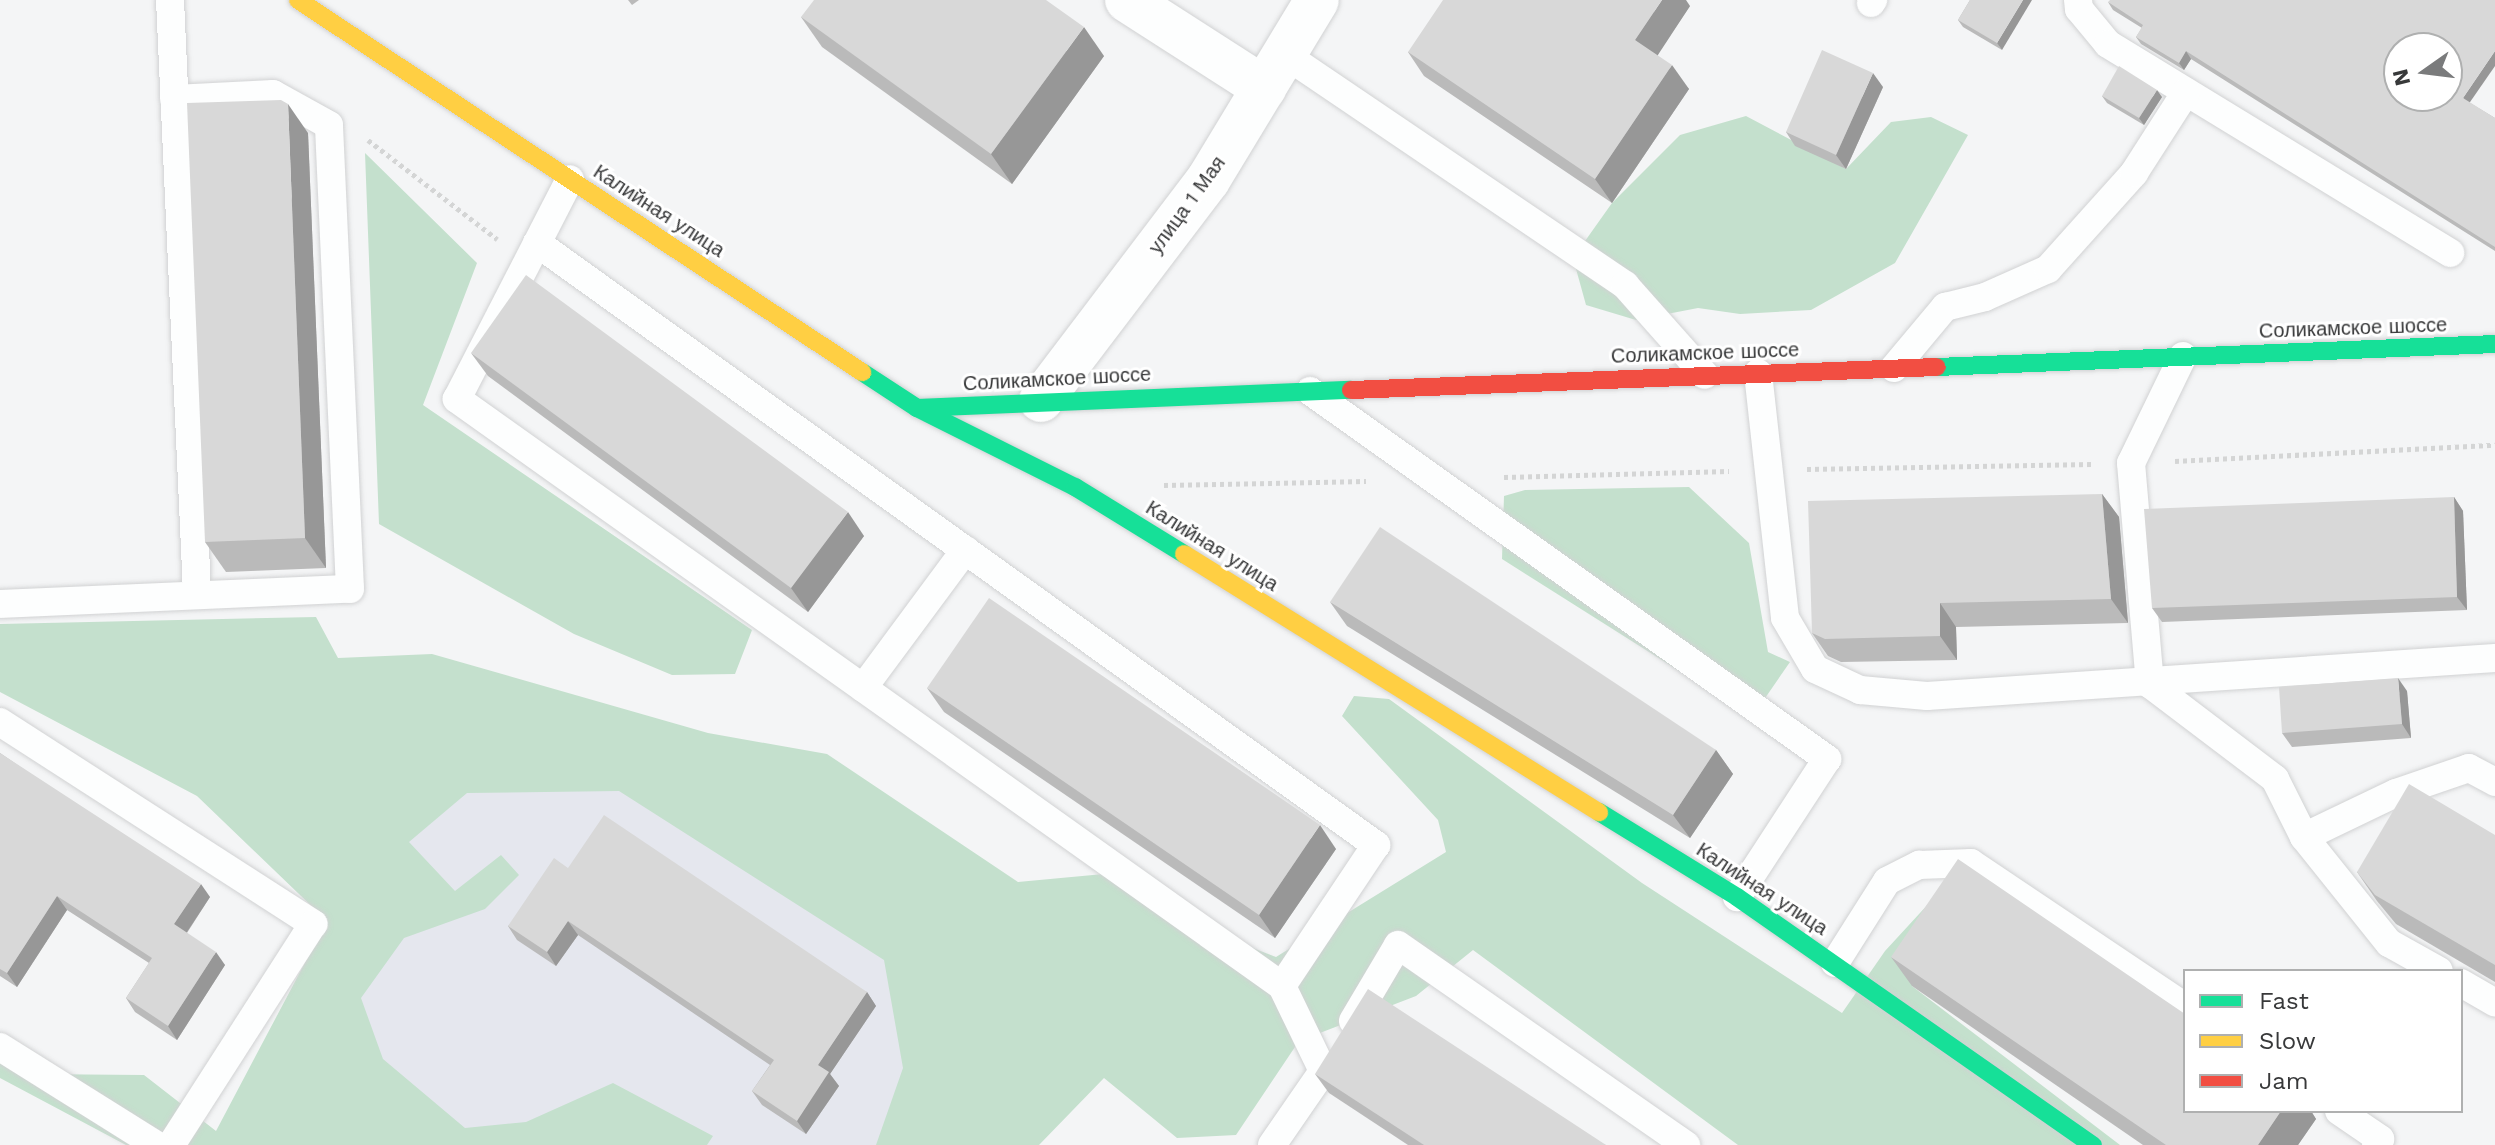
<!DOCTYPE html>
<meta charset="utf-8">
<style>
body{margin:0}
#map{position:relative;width:2495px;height:1145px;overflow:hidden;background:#f4f5f6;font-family:"Work Sans",sans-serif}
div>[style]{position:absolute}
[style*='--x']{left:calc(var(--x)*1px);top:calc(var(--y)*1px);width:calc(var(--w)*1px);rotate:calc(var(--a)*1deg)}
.built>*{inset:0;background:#e5e7ee}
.green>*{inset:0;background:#c4e0cd}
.path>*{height:5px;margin-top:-2.5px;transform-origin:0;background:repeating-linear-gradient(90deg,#d4d5d5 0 4px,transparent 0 8px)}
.roads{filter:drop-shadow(0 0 2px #d1d2d3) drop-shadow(0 0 2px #d1d2d3)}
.lane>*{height:28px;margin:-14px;padding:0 14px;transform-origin:14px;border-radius:14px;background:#fdfefe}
.street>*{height:44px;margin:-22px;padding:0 22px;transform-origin:22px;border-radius:22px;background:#fdfefe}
.fast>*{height:18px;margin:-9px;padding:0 9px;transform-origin:9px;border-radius:9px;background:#16e098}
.slow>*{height:18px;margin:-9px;padding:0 9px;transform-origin:9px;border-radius:9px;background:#ffcf43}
.jam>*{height:18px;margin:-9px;padding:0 9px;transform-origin:9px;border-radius:9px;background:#f24e42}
.wall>*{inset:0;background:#bababa}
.shaded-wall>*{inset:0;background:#979797}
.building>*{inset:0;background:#d8d8d8}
span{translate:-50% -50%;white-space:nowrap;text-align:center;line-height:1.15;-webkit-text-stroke:6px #fff;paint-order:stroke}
.street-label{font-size:20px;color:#38393a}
.legend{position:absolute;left:2183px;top:969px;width:280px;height:144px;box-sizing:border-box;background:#fff;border:2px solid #afb0b0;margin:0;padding:10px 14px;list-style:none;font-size:24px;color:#38393a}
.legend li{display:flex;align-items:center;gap:16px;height:40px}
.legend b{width:40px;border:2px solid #afb0b0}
.north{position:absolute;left:2383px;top:32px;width:80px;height:80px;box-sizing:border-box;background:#fff;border:2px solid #afb0b0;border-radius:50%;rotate:256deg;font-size:22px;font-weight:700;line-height:32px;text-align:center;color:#38393a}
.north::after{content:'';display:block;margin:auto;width:28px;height:36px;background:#7a7b7c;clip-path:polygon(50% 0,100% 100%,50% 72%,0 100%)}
</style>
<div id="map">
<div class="built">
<i style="clip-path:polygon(334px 709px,941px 873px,978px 1145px,393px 1145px,343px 1120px)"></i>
</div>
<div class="green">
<i style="clip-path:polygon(1746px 116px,1846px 169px,1891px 122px,1931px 117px,1968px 135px,1895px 263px,1811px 310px,1740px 314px,1698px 308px,1636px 320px,1586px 305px,1573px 258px,1612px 203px,1680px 135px)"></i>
<i style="clip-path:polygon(365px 153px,477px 263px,423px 405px,752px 630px,735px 674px,672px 675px,574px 634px,379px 524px)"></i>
<i style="clip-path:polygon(1689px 487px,1749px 543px,1768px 652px,1790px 662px,1752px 717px,1502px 559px,1504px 496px,1525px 490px)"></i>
<i style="clip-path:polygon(316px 617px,338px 658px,432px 654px,708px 733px,827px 754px,1018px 882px,1125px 872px,1240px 943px,1276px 957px,1446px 852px,1438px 820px,1342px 716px,1354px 696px,1389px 699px,1642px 883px,1842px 1013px,1885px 951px,1931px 901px,1912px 986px,2120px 1145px,1738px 1145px,1473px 950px,1416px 996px,1299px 1041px,1236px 1135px,1177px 1138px,1104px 1078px,1039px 1145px,876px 1145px,903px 1068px,884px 960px,619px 791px,467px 793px,409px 842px,455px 891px,501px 855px,519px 875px,485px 909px,404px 938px,361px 998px,383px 1059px,465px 1128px,526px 1122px,613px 1083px,713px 1136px,707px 1145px,126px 1145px,0 1078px,0 1058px,28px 1074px,144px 1075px,216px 1131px,327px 921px,197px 796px,0 692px,0 624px)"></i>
</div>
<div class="path">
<i style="--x:368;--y:140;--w:163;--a:37.5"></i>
<i style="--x:2175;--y:461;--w:320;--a:-2.9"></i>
<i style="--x:1807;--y:469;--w:286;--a:-1"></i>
<i style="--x:1504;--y:477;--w:225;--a:-1.5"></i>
<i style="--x:1164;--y:485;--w:202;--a:-1.1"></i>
</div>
<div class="roads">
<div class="lane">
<i style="--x:170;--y:0;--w:594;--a:87.39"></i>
<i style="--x:2078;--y:0;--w:9;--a:84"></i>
<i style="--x:2079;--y:9;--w:45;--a:50.4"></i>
<i style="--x:2108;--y:44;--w:401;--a:31.4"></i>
<i style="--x:1871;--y:3;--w:4;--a:-56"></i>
<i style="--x:1284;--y:54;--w:412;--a:34.1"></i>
<i style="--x:1625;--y:285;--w:120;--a:48.4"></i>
<i style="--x:537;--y:243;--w:1033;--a:35.66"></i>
<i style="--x:1376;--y:845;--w:169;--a:123.7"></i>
<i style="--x:1282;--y:986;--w:1013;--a:-144.57"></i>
<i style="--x:457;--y:399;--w:247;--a:-62.8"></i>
<i style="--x:2183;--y:356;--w:119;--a:115.9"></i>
<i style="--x:2131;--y:463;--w:222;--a:85.1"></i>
<i style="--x:2150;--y:684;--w:157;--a:37.2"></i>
<i style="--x:2275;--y:779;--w:65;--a:63.4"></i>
<i style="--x:2304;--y:837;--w:136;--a:51.3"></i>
<i style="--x:2389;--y:943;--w:57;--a:29.2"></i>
<i style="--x:1894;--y:368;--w:80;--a:-50.1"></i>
<i style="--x:1945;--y:307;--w:41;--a:-14"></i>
<i style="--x:1985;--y:297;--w:69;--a:-24"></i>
<i style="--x:2048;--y:269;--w:129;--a:-48.1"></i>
<i style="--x:2134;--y:173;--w:96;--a:-57.3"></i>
<i style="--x:1758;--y:373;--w:246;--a:83.7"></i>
<i style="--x:1785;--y:618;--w:59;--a:59.5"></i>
<i style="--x:1815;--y:669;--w:50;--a:25"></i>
<i style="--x:1860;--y:690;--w:67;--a:5.1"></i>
<i style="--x:1927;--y:696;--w:569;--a:-3.83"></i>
<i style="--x:1310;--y:391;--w:635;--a:35.44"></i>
<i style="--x:1827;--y:759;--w:165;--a:123.1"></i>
<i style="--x:0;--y:604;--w:350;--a:-2.5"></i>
<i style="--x:350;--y:589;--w:464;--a:-92.6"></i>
<i style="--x:329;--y:125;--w:64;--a:-151"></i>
<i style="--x:273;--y:94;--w:99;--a:177.1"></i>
<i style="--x:863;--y:688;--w:172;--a:-53.5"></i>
<i style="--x:0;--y:722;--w:373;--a:32.8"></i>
<i style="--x:313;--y:924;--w:263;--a:122.7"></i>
<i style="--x:2304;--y:837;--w:102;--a:-25.6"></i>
<i style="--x:2396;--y:793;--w:77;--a:-18.9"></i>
<i style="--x:2469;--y:768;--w:30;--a:28"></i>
<i style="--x:1835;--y:963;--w:97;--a:-57.6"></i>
<i style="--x:1887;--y:881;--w:36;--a:-27"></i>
<i style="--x:1919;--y:865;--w:52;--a:-2.2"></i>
<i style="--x:1971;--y:863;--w:258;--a:33.9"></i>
<i style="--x:2461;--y:983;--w:39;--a:30"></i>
<i style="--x:1353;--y:1021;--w:88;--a:-59.4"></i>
<i style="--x:1398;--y:945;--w:351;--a:34.8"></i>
<i style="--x:0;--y:1047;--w:184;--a:32.1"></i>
<i style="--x:2339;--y:1111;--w:50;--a:34.3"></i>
<i style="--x:2380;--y:1139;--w:7;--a:124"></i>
<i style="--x:1272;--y:1145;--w:90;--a:-55.4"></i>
<i style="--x:1323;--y:1071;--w:94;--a:-115.8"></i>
</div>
<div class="street">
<i style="--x:1127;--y:0;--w:163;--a:32.7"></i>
<i style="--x:1041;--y:400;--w:276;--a:-52.8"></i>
<i style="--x:1208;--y:180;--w:210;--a:-58.8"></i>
</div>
<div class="fast">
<i style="--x:1937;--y:367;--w:558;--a:-2.36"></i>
<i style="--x:862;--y:372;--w:66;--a:33.2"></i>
<i style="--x:917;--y:408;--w:434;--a:-2.4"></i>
<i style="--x:917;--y:408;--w:177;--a:26.6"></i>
<i style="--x:1075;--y:487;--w:128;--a:31.6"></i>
<i style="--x:1599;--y:812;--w:162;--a:31.6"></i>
<i style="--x:1737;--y:897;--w:434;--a:34.9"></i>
</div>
<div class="slow">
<i style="--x:298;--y:0;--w:676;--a:33.41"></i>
<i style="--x:1184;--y:554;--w:489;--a:31.9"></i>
</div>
<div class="jam">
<i style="--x:1351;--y:390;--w:586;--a:-2.25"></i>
</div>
</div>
<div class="wall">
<i style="clip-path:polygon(628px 0,639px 0,632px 5px)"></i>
<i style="clip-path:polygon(1970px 0,2002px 50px,1963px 27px,1958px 20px)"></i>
<i style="clip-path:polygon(2108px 2px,2470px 103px,2495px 118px,2495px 251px,2191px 59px,2184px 70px,2141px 44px,2136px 37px,2142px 28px,2113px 10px)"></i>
<i style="clip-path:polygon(1690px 6px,1657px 55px,1689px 89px,1612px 203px,1424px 76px,1408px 52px)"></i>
<i style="clip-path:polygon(801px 17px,1104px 56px,1012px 184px,822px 47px)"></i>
<i style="clip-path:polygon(1883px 87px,1846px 169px,1795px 146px,1786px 132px)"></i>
<i style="clip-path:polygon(2102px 96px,2162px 97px,2144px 125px,2107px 103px)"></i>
<i style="clip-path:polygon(308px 133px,326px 568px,226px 572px,205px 542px)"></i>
<i style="clip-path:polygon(471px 353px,864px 536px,808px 612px,488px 376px)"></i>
<i style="clip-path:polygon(2102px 494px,2119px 517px,2128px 623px,1956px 627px,1957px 660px,1841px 662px,1828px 656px,1812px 633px)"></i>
<i style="clip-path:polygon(2454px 497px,2463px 511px,2467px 610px,2162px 622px,2152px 608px)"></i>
<i style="clip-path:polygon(1330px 602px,1716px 750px,1733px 774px,1690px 838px,1347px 626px)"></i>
<i style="clip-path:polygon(927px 688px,1336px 849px,1275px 938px,944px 712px)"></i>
<i style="clip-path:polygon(2407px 691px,2411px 738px,2292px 747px,2282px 733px)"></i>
<i style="clip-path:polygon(0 753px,210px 897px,187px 933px,225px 965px,177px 1040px,135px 1012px,126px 998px,149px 963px,67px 910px,17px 987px,0 976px)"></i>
<i style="clip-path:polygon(2495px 835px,2495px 982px,2396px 924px,2377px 901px,2357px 872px)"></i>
<i style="clip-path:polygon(568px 868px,867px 992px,876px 1006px,830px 1074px,839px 1086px,806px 1134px,762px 1105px,752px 1091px,770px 1065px,578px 935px,556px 966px,517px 940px,508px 926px)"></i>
<i style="clip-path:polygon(1891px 957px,2185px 1111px,2311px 1111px,2316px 1119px,2298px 1145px,2143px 1145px,1912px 986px)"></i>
<i style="clip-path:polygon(1315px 1074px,1606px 1145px,1408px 1145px,1329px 1093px)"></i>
</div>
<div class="shaded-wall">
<i style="clip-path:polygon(1662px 0,1686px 0,1690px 6px,1652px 64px,1635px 40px)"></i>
<i style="clip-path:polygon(2023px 0,2032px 0,2002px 50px,1997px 43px)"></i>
<i style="clip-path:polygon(1084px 27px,1104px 56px,1012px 184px,991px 154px)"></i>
<i style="clip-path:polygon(2186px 51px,2191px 59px,2184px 70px,2179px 63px)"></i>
<i style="clip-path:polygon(2495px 51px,2495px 66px,2468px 105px,2463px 98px)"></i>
<i style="clip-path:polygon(1672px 65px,1689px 89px,1612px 203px,1595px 179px)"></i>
<i style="clip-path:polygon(1873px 73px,1883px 87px,1846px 169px,1836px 155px)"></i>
<i style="clip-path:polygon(2157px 90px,2162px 97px,2144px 125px,2139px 118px)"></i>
<i style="clip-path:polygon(288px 104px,308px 133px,326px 568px,305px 538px)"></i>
<i style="clip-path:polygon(2102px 494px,2119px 517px,2128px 623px,2111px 599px)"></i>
<i style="clip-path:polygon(2454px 497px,2463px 511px,2467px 610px,2457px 597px)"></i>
<i style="clip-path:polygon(848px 512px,864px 536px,808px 612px,791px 588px)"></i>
<i style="clip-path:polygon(1940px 603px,1956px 627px,1957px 660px,1940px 636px)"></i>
<i style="clip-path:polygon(2398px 678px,2407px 691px,2411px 738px,2402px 724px)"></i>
<i style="clip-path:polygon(1716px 750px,1733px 774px,1690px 838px,1673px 815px)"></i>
<i style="clip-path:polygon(1320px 825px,1336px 849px,1275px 938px,1259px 915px)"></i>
<i style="clip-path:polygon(201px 884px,210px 897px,183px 938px,174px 924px)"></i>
<i style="clip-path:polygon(57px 896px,67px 910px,17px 987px,7px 973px)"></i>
<i style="clip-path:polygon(568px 921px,578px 935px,556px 966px,547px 952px)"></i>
<i style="clip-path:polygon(216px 952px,225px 965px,177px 1040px,168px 1026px)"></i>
<i style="clip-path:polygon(867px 992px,876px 1006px,830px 1074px,839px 1086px,806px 1134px,797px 1121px,818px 1065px)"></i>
<i style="clip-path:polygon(2281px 1111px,2311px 1111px,2316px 1119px,2298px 1145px,2258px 1145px)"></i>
</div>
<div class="building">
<i style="clip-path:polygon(814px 0,1046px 0,1084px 27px,991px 154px,801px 17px)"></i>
<i style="clip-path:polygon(1443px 0,1662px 0,1635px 40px,1672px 65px,1595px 179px,1408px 52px)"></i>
<i style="clip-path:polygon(1970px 0,2023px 0,1997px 43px,1958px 20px)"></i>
<i style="clip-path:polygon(evenodd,2110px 0,2495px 0,2495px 51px,2463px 98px,2495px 118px,2495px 247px,2186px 51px,2179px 63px,2136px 37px,2143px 25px,2108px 2px,2110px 0,2399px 48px,2447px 48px,2447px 96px,2399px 96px,2399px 48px)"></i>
<i style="clip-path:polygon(1822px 50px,1873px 73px,1836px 155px,1786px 132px)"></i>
<i style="clip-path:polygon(2119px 66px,2157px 90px,2139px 118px,2102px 96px)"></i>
<i style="clip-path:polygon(281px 100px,288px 104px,305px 538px,205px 542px,187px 103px)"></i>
<i style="clip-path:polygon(526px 275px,848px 512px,791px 588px,471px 353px)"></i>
<i style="clip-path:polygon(2102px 494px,2111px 599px,1940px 603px,1940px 636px,1825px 639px,1812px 633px,1808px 501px)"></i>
<i style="clip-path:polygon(2454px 497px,2457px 597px,2152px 608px,2144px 509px)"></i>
<i style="clip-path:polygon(1380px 527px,1716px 750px,1673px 815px,1330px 602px)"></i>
<i style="clip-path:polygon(989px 598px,1320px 825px,1259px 915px,927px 688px)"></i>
<i style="clip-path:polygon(2398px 678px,2402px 724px,2282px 733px,2279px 687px)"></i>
<i style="clip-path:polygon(0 753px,201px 884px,174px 924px,216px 952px,168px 1026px,126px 998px,152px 958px,57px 896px,7px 973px,0 969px)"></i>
<i style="clip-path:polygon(2409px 784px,2495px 835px,2495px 965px,2375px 895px,2357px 872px)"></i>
<i style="clip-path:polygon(604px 815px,867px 992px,818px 1065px,829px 1072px,797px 1121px,752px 1091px,774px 1060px,568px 921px,547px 952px,508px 926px,554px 858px,568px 868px)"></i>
<i style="clip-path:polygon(1958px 859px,2185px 1014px,2185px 1111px,2281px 1111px,2258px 1145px,2166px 1145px,1891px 957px)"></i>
<i style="clip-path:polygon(1368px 989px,1606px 1145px,1424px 1145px,1315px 1074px)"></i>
</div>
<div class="street-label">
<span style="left:1187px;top:205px;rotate:-54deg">улица 1 Мая</span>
<span style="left:659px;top:211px;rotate:33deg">Калийная улица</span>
<span style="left:2353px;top:328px;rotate:-2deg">Соликамское шоссе</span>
<span style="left:1705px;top:353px;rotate:-2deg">Соликамское шоссе</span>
<span style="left:1057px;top:379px;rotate:-3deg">Соликамское шоссе</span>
<span style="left:1212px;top:546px;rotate:32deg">Калийная улица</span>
<span style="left:1762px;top:889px;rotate:33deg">Калийная улица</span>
</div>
<ul class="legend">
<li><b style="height:10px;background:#16e098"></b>Fast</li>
<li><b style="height:10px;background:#ffcf43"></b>Slow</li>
<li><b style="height:10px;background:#f24e42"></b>Jam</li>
</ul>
<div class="north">N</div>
</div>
